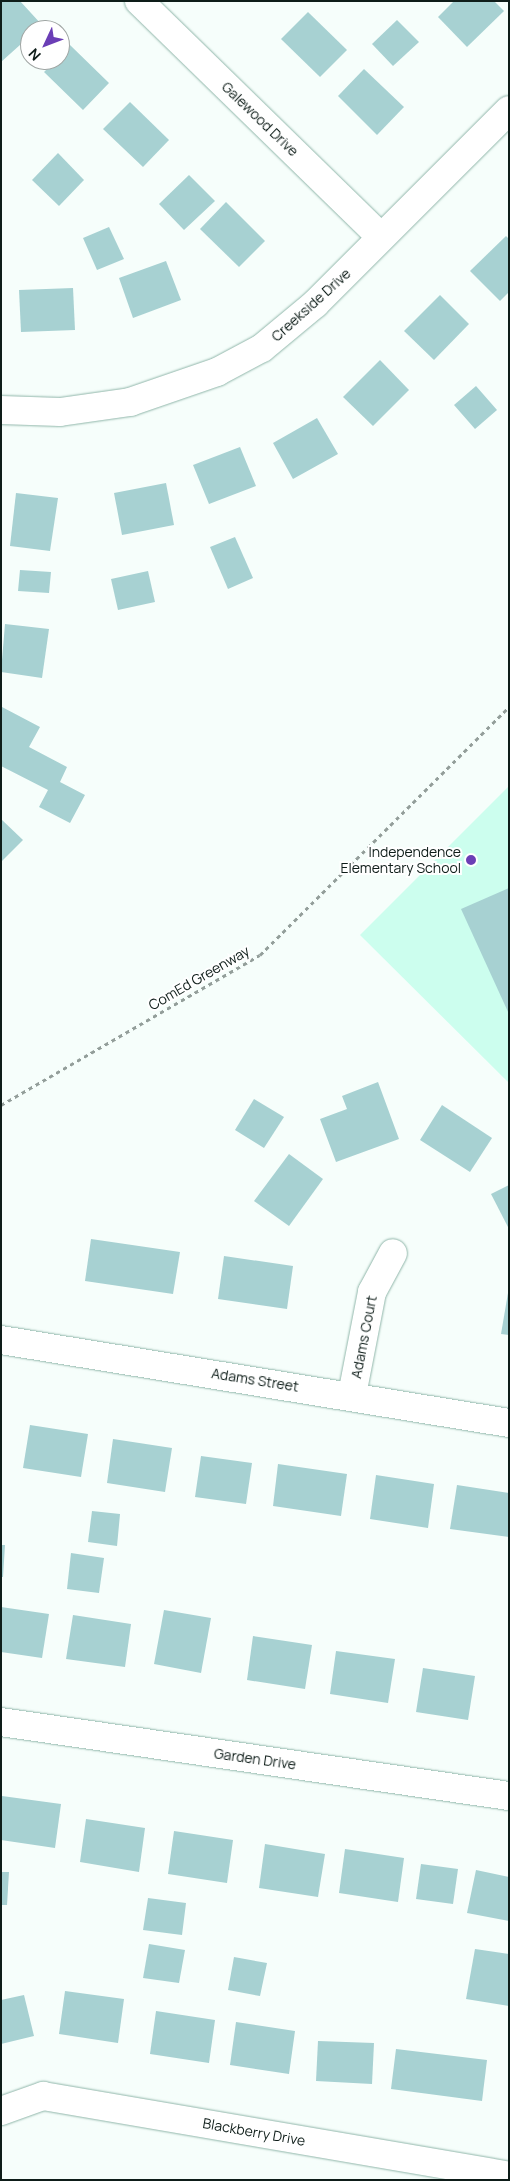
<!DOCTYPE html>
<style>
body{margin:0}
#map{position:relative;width:510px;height:2181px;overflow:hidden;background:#f6fefb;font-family:Manrope,sans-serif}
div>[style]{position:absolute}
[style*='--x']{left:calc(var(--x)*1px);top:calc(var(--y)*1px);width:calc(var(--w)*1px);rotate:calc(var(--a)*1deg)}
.built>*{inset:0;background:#ccfeee}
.building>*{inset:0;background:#a7d1d2}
.path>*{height:3px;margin-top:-1.5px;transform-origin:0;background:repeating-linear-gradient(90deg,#939e9a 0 4px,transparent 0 8px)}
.roads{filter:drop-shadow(0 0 1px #90b6aa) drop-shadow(0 0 1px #90b6aa)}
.minor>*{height:28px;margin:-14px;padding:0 14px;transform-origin:14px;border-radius:14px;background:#fff}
.dots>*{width:14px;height:14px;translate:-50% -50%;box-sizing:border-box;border:2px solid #fff;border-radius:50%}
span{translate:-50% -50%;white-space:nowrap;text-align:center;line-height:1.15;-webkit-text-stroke:4px #fff;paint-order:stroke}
.street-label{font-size:14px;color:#0e1d19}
.poi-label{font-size:14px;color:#0e1d19}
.right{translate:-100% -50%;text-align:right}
.frame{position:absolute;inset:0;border:2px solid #0e1d19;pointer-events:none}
.north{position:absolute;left:20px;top:20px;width:50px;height:50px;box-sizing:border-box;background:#fff;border:1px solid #9fa5a3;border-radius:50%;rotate:227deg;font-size:14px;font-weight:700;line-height:20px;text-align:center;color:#0e1d19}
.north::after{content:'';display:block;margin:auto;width:18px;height:22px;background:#6b3eb6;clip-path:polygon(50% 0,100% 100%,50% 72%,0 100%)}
</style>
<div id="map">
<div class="built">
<i style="clip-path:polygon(509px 786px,509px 1083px,360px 935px)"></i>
</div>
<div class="building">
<i style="clip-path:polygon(1px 1px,20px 1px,42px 25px,30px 30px,30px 36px,1px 62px)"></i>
<i style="clip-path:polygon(454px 1px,494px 1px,504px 11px,467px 47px,438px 17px)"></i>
<i style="clip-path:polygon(308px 12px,347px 50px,320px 77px,281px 39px)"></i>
<i style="clip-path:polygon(397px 20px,419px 42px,393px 66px,372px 44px)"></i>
<i style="clip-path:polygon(70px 45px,109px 83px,83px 110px,44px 72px,56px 60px,60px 60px,60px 56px)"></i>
<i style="clip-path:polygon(364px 69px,404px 107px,377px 135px,338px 96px)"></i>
<i style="clip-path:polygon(130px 102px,169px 140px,143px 167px,103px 129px)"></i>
<i style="clip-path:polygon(58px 153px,84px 180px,59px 206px,32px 180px)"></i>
<i style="clip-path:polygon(189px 175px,215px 201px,184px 230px,159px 204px)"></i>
<i style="clip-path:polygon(226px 202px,265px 241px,239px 267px,200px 229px)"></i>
<i style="clip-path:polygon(109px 227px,124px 259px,97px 270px,83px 238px)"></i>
<i style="clip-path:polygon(506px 236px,509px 239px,509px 292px,500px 301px,470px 271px)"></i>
<i style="clip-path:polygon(166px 261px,181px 300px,133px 318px,119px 278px)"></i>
<i style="clip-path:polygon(73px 288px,75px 330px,21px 332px,19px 290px)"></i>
<i style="clip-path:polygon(440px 295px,469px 324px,434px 360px,404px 331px)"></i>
<i style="clip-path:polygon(380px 360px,409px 390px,373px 426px,343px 397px)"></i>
<i style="clip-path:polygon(476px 386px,497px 410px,475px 429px,454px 405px)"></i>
<i style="clip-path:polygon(317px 418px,338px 454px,293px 479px,273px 443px)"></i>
<i style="clip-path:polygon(240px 447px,256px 486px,209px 504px,193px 465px)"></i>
<i style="clip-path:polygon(166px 483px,174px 525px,122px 535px,114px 493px)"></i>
<i style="clip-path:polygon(16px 493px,58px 498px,50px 551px,10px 546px)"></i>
<i style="clip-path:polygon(235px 537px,253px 578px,228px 589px,210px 547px)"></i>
<i style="clip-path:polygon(20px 570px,51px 572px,49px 593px,18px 591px)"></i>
<i style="clip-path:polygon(148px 571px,155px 602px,118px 610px,111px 579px)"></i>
<i style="clip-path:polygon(5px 624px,49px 629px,42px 678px,1px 672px)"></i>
<i style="clip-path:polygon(2px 707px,40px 727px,29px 747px,67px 767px,60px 782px,85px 795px,70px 823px,39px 807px,48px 790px,1px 766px)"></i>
<i style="clip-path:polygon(1px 819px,23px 840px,1px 862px)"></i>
<i style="clip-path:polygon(509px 888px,509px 1014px,461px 909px)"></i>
<i style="clip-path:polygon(378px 1082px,399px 1139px,336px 1162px,320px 1119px,347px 1109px,342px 1096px)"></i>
<i style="clip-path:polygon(254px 1099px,284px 1117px,264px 1148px,235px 1130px)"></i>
<i style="clip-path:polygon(442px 1105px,492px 1138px,470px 1172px,420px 1140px)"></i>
<i style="clip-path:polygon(289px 1154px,323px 1179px,289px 1226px,254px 1201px)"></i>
<i style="clip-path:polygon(509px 1185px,509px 1229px,491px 1194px)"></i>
<i style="clip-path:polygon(91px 1239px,180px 1252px,173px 1294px,85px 1281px)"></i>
<i style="clip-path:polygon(224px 1256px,293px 1266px,287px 1309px,218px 1299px)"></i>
<i style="clip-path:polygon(509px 1287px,509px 1335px,501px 1334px)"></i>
<i style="clip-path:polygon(30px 1425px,88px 1434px,81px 1477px,23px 1468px)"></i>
<i style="clip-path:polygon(113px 1439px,172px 1448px,165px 1492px,107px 1483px)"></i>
<i style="clip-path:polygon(201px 1456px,252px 1463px,246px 1504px,195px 1497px)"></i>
<i style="clip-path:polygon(278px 1464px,347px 1474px,341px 1516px,273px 1506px)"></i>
<i style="clip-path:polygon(376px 1475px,434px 1484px,428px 1528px,370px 1519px)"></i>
<i style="clip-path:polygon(457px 1485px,509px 1493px,509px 1537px,450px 1529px)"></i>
<i style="clip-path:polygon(92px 1511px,120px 1514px,117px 1546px,88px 1542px)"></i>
<i style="clip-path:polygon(1px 1545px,5px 1545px,3px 1577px,1px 1577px)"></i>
<i style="clip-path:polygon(71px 1553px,104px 1558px,99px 1593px,67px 1589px)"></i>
<i style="clip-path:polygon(1px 1607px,49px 1614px,42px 1658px,1px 1652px)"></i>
<i style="clip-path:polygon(164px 1610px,211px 1618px,201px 1673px,154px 1664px)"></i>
<i style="clip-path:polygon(73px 1615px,131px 1624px,125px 1667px,66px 1659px)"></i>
<i style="clip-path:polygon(253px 1636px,312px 1645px,305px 1689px,247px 1680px)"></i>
<i style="clip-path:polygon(336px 1651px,395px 1659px,388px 1703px,330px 1694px)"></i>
<i style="clip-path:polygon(423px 1668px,475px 1676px,468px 1720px,416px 1712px)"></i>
<i style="clip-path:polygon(2px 1796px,61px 1804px,55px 1848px,1px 1840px)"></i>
<i style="clip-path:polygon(86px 1819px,145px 1828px,139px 1872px,80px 1862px)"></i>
<i style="clip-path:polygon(174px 1831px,233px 1840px,227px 1883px,168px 1874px)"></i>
<i style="clip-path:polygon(265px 1844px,325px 1854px,318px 1897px,259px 1888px)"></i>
<i style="clip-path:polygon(345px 1849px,404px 1858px,398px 1902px,339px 1893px)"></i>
<i style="clip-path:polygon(421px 1864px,458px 1869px,453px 1904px,416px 1899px)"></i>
<i style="clip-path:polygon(476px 1870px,509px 1877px,509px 1921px,467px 1913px)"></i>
<i style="clip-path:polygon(1px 1872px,9px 1872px,7px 1905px,1px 1905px)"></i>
<i style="clip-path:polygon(148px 1898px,186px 1903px,182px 1935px,143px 1930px)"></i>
<i style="clip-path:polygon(149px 1944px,185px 1950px,179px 1983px,143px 1978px)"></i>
<i style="clip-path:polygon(475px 1949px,509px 1954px,509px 2006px,466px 1999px)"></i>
<i style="clip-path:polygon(234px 1957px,267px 1963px,260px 1996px,228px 1990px)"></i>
<i style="clip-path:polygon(65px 1991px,124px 1999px,118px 2043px,59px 2034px)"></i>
<i style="clip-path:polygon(24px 1995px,34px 2036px,1px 2044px,1px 2000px)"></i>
<i style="clip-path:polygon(156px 2011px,215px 2020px,209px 2063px,150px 2054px)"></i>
<i style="clip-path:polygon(236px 2022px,295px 2031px,289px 2074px,230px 2065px)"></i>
<i style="clip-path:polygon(318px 2041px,374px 2043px,372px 2084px,316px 2081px)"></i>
<i style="clip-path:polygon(396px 2049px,487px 2060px,482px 2101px,391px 2089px)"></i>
</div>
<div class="path">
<i style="--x:1;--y:1105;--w:299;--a:-30.1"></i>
<i style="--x:260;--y:955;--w:351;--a:-44.9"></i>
</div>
<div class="roads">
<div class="minor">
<i style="--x:139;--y:1;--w:338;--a:44.3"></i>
<i style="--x:1;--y:410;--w:59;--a:1.9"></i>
<i style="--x:60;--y:412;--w:71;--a:-8.1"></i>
<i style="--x:130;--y:402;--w:92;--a:-19"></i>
<i style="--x:217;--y:372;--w:51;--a:-28.1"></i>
<i style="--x:262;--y:348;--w:69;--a:-39.7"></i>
<i style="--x:315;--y:304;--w:274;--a:-45"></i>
<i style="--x:1;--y:1340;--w:515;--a:9.28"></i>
<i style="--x:352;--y:1395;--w:105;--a:-79"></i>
<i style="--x:372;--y:1292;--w:44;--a:-61.7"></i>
<i style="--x:1;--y:1722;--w:513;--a:8.29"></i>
<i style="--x:1;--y:2111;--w:45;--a:-19.7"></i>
<i style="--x:43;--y:2096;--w:473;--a:9.7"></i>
</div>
</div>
<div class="dots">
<i style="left:471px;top:860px;background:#6b3eb6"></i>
</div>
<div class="street-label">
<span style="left:260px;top:119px;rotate:44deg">Galewood Drive</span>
<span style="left:311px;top:305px;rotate:-42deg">Creekside Drive</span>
<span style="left:199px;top:978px;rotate:-30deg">ComEd Greenway</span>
<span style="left:364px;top:1337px;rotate:-79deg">Adams Court</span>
<span style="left:255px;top:1380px;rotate:9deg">Adams Street</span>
<span style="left:255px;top:1759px;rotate:8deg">Garden Drive</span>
<span style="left:254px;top:2132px;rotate:10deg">Blackberry Drive</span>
</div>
<div class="poi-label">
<span class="right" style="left:461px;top:860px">Independence<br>Elementary School</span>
</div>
<div class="frame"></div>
<div class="north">N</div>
</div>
